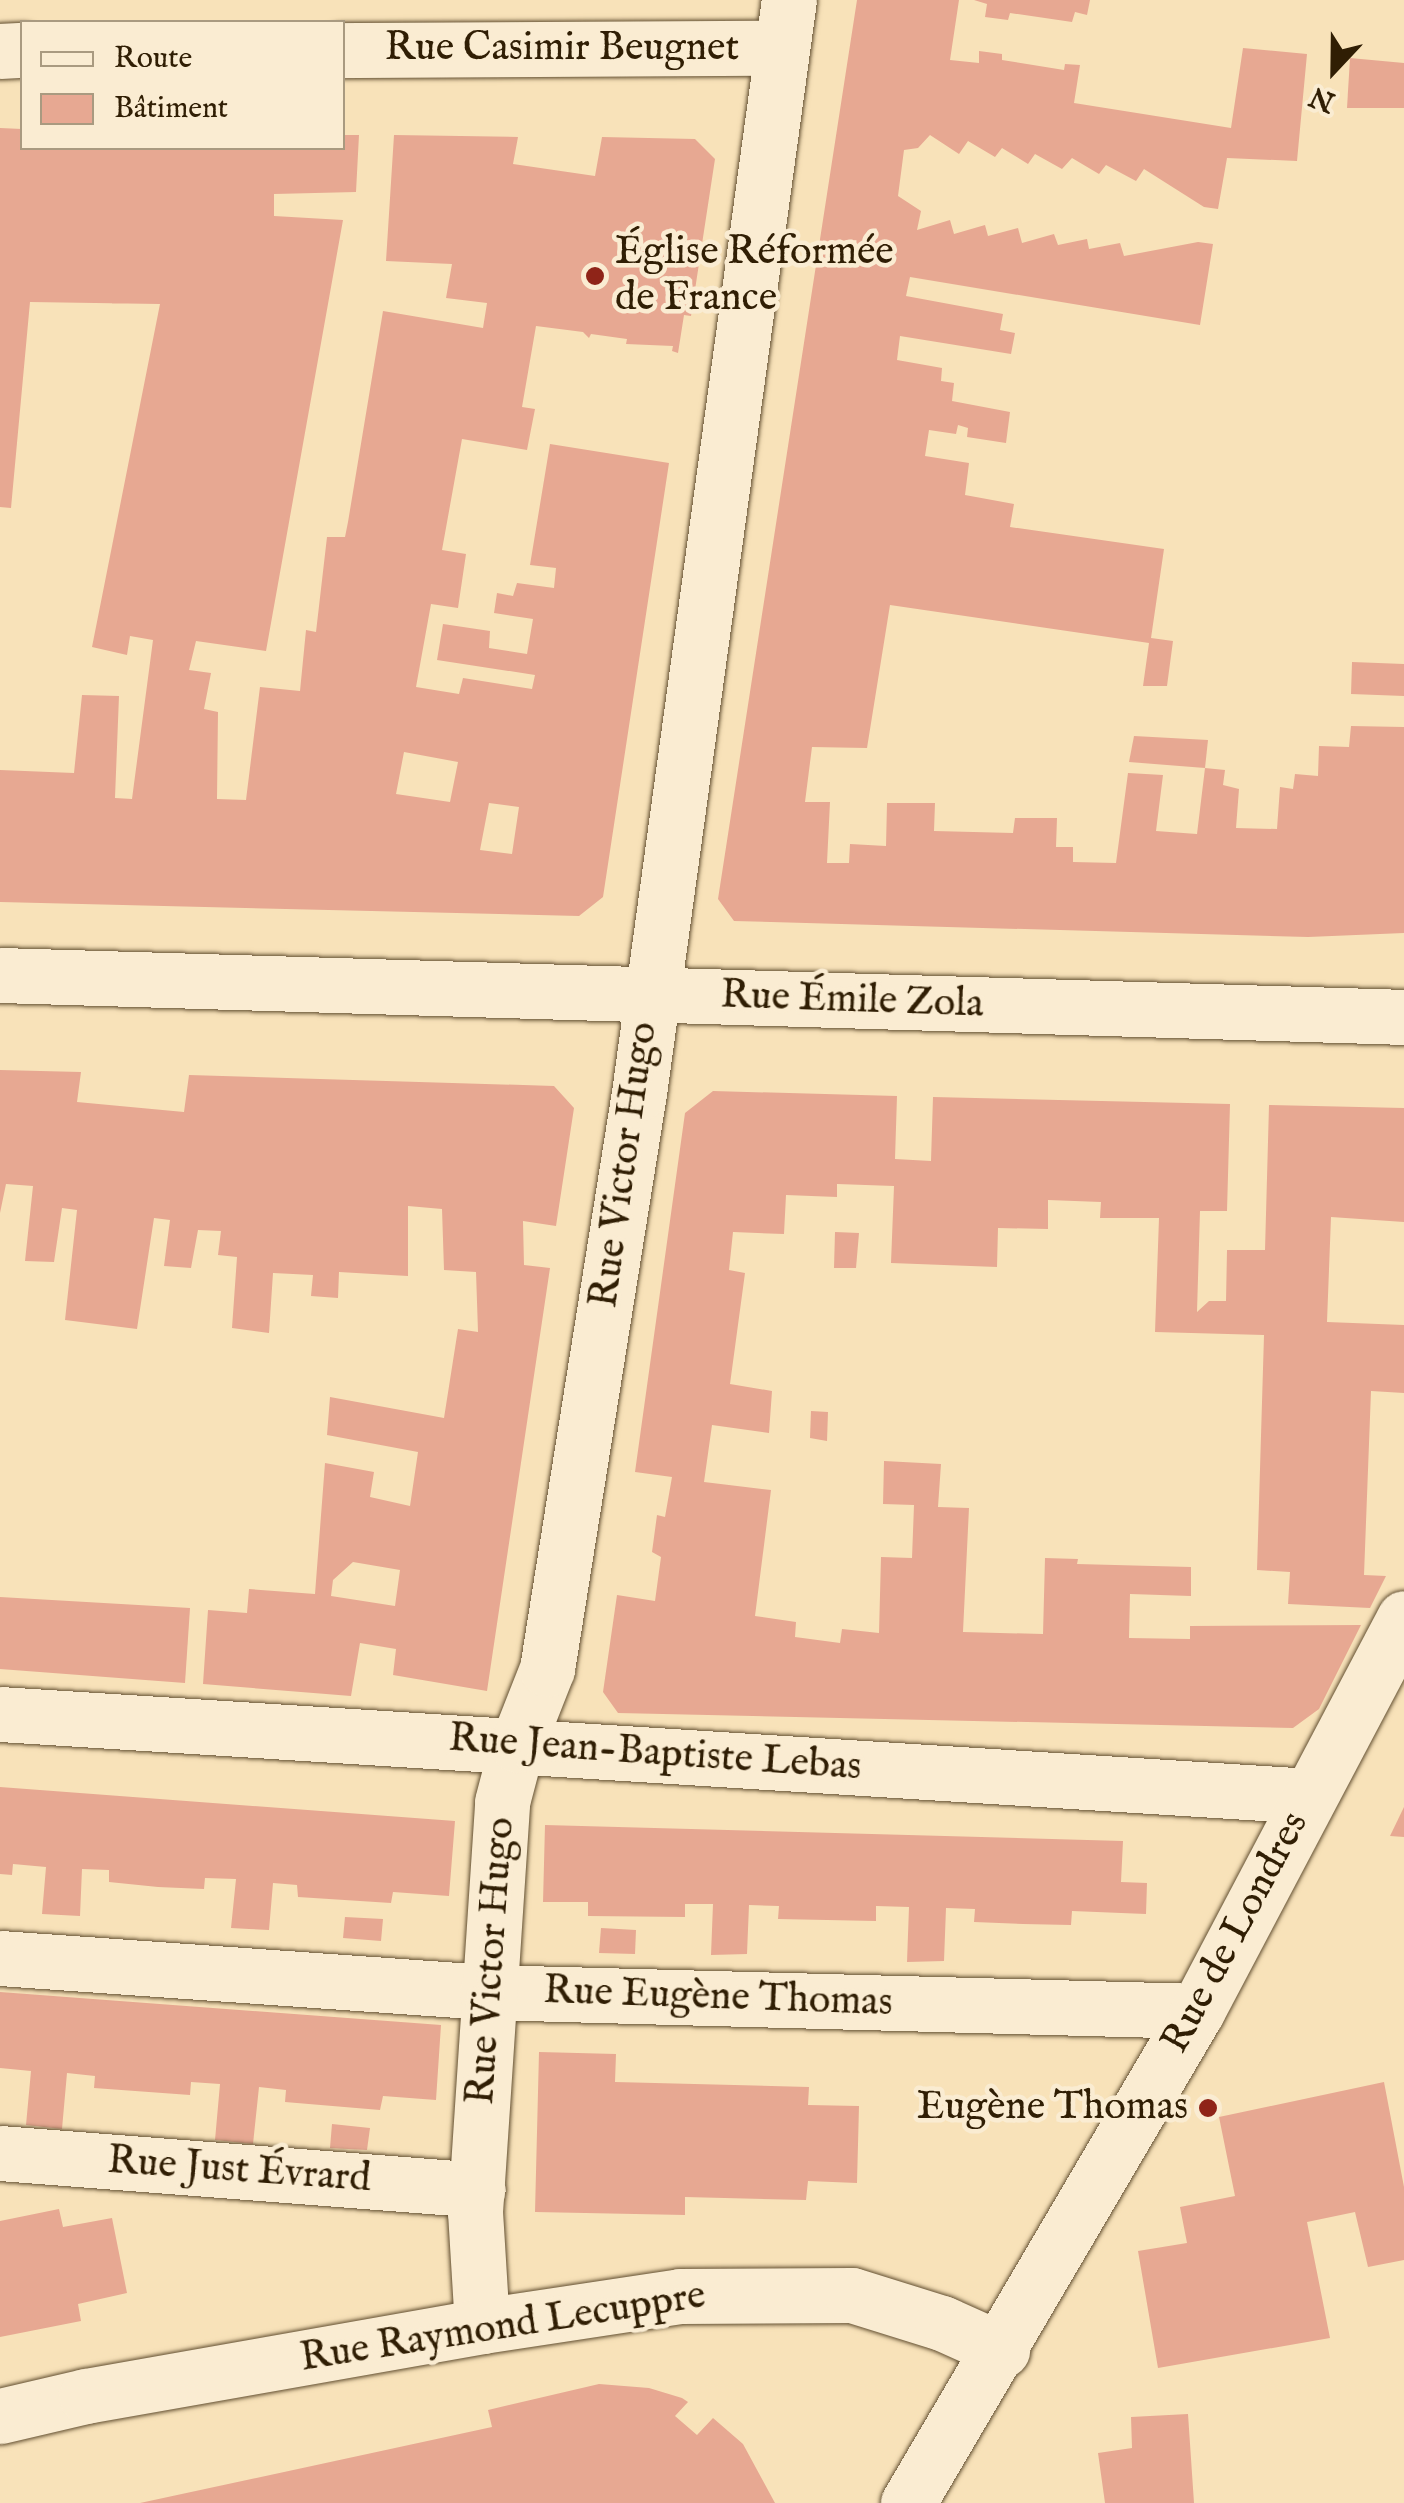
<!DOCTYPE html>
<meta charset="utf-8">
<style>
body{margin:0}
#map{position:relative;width:1404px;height:2503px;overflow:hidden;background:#f8e2b9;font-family:"IM FELL English",serif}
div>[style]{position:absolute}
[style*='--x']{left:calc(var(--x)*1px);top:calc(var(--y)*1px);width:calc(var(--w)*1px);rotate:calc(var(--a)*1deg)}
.building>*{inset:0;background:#e7a892}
.roads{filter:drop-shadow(0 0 2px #624f31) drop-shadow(0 0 2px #624f31)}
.minor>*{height:55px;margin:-27.5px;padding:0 27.5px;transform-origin:27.5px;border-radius:27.5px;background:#faecd2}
.tertiary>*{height:55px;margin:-27.5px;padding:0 27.5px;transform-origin:27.5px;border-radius:27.5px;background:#faecd2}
.dots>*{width:28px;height:28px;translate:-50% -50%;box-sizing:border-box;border:5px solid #faecd2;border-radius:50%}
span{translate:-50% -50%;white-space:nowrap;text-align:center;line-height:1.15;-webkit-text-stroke:9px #faecd2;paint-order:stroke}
.street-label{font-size:40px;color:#301e04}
.poi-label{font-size:40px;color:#301e04}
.left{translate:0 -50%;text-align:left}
.right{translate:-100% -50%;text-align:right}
.legend{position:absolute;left:20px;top:20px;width:325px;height:130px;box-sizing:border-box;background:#faecd2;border:2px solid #a99a80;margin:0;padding:12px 18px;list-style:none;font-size:30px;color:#301e04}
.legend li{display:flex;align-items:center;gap:20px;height:50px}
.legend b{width:50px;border:2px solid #a99a80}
.north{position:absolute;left:1284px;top:20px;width:100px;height:100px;-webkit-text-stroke:8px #faecd2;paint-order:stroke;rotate:202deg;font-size:28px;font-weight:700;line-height:40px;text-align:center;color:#301e04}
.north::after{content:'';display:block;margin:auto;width:35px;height:45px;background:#301e04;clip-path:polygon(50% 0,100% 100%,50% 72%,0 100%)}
</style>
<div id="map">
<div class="building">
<i style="clip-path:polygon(857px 0,959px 0,950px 60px,979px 63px,979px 51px,1002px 54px,1002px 60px,1064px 70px,1065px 64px,1080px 65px,1074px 103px,1231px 128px,1243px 48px,1307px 54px,1297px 161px,1227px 158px,1218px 209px,1204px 207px,1144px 169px,1136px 181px,1106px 165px,1099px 174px,1072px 158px,1062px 169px,1035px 154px,1028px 164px,1002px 148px,995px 157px,968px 141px,959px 154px,930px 135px,918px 148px,904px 150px,898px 196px,921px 211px,917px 230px,950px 220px,954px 234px,985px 225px,988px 236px,1018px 228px,1022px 243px,1054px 234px,1058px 245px,1087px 239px,1089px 249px,1120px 243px,1124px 256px,1198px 242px,1213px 244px,1200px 325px,910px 277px,906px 296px,1003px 314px,1000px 330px,1015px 333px,1011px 354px,900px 336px,897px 360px,942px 368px,941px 381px,954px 383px,952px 401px,1010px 412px,1006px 443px,967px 437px,968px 428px,958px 425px,956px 434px,929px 430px,925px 456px,969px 463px,965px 495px,1014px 504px,1010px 527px,1164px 549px,1151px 638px,1173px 641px,1167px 686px,1143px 686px,1149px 643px,890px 605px,867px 748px,812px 747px,805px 802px,830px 802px,827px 863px,849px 863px,850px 844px,886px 846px,887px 803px,935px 803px,934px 831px,1013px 833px,1015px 818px,1057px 818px,1056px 847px,1073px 847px,1073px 862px,1116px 863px,1128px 773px,1163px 775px,1156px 831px,1197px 834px,1205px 768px,1225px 770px,1223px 785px,1239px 789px,1236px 828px,1277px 829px,1280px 787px,1293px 789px,1295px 774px,1318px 776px,1319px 746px,1349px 747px,1351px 726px,1404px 727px,1404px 933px,1308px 937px,734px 921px,718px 899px)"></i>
<i style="clip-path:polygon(974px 0,1090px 0,1087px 15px,1075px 12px,1072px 22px,1010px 13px,1008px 20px,985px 17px,987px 4px)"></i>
<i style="clip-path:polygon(1350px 58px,1404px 63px,1404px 108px,1347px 108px)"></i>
<i style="clip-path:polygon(evenodd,0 128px,22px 129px,22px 148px,342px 148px,342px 135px,359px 135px,356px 192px,274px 194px,274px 216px,343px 220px,266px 651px,196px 641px,189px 670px,211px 673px,204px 709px,218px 712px,217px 799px,246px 800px,260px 687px,300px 691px,306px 630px,316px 632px,327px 537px,345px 537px,348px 522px,383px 311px,483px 328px,487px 303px,446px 298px,452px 264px,386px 261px,394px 135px,518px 137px,513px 164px,595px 176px,602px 137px,695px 139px,715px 159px,691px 316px,684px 315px,678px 353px,672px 351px,673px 346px,626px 344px,627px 339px,591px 334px,589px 338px,583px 332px,536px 326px,522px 407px,535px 409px,527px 450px,462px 439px,442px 550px,466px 554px,458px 608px,431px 604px,416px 687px,459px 694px,463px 678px,532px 689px,535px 675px,437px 660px,443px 624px,490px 631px,489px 648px,527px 654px,533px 619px,494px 613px,497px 593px,513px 596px,517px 583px,554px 588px,556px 568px,530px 565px,550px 444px,669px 463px,603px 897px,579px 916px,0 902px,0 770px,74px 773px,82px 695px,119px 696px,115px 798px,132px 799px,153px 640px,130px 636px,127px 655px,92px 647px,160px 304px,30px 302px,11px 508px,0 507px,0 128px,404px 752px,458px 762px,450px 802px,396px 794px,404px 752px,0 128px,489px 803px,519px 807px,512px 854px,480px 850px,489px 803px)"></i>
<i style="clip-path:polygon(1352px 662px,1404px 664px,1404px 696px,1351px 694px)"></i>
<i style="clip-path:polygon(1134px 736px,1208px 740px,1205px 768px,1129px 762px)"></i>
<i style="clip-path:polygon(evenodd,0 1070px,81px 1072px,77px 1102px,184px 1112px,189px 1075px,554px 1086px,574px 1108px,556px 1226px,523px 1221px,524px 1265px,550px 1268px,487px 1691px,393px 1675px,396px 1649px,360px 1643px,351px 1696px,203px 1684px,208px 1610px,247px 1613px,249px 1589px,315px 1594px,325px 1463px,374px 1472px,370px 1497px,410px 1506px,418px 1452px,327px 1435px,330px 1397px,444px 1418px,458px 1329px,478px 1332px,476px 1272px,444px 1270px,442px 1209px,408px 1206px,408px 1276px,339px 1272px,338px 1298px,311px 1296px,313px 1275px,273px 1273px,269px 1333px,232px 1328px,237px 1257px,218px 1255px,221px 1231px,198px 1230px,191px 1268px,164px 1266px,170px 1220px,154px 1218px,137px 1329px,65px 1320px,77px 1210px,62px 1208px,54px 1262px,25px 1261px,33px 1186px,6px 1184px,0 1213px,0 1070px,353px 1562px,400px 1570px,395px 1606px,331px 1596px,333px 1580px,353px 1562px)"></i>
<i style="clip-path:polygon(713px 1091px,897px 1096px,895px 1159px,931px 1161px,933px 1097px,1230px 1104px,1227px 1211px,1200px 1211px,1197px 1312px,1209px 1301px,1226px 1301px,1227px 1250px,1265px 1250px,1269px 1105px,1404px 1108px,1404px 1222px,1331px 1217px,1327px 1322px,1404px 1325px,1404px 1393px,1371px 1391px,1364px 1575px,1386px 1576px,1370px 1608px,1288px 1604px,1290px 1572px,1257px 1570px,1264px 1335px,1155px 1332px,1159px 1218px,1100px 1218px,1101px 1202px,1048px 1200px,1048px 1229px,998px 1228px,997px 1267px,891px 1263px,894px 1186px,837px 1184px,837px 1197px,786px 1195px,784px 1234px,733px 1232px,729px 1270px,745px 1273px,730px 1384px,772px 1391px,769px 1433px,712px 1425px,704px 1482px,771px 1490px,755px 1616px,796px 1622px,795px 1637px,840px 1643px,842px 1629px,879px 1633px,881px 1557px,912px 1558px,914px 1505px,883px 1504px,884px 1461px,941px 1464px,938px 1507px,969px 1508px,963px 1632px,1043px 1634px,1045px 1558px,1078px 1559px,1077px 1564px,1191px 1567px,1191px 1596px,1130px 1594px,1129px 1638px,1190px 1639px,1190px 1626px,1361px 1625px,1319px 1709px,1293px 1728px,618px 1713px,603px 1692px,617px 1595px,655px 1601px,661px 1557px,652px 1552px,657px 1515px,665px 1517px,672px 1477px,635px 1472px,685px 1113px)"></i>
<i style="clip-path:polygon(835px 1232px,859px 1233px,856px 1268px,834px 1268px)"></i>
<i style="clip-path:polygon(811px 1411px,828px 1412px,827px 1441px,810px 1438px)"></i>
<i style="clip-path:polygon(0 1597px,190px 1608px,185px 1683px,0 1669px)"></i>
<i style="clip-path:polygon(0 1787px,455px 1821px,449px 1896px,393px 1892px,391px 1903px,298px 1897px,297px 1885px,273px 1883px,269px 1930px,249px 1929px,231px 1928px,236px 1879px,205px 1878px,204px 1889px,158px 1887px,109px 1882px,109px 1870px,82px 1869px,80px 1916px,42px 1914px,46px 1867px,13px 1864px,12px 1875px,0 1874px)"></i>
<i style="clip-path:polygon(1404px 1807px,1404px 1837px,1390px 1836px)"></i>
<i style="clip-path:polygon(545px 1825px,1123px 1841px,1121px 1882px,1147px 1883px,1146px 1914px,1072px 1911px,1071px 1925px,1023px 1924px,974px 1922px,975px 1909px,946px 1908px,944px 1961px,907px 1962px,909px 1907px,876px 1906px,876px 1921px,778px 1919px,779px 1906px,749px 1905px,747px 1954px,711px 1955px,713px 1904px,685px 1904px,685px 1917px,588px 1916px,588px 1902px,543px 1902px)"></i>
<i style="clip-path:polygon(345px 1917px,383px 1919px,381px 1941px,343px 1938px)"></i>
<i style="clip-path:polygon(601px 1928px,636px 1930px,635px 1954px,599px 1953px)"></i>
<i style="clip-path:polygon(0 1992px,441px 2025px,436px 2100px,383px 2096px,380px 2110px,285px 2102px,286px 2090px,259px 2087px,253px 2144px,215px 2140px,220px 2084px,191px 2082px,190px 2095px,94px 2088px,95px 2076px,67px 2073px,62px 2129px,26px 2125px,31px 2071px,0 2068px)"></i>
<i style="clip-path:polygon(539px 2052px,616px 2054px,615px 2082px,809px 2087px,808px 2105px,859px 2106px,857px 2183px,808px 2181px,806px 2200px,685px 2197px,685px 2215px,535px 2212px)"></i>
<i style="clip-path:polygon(1384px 2082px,1404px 2187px,1404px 2260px,1368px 2267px,1355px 2212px,1307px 2222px,1330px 2338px,1158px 2368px,1138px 2251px,1187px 2243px,1180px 2207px,1235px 2196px,1219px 2117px)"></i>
<i style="clip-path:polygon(332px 2124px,370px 2128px,367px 2150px,330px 2148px)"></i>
<i style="clip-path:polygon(59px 2209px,63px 2227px,112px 2218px,127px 2293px,78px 2304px,81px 2321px,0 2337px,0 2221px)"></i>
<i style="clip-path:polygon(599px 2384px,649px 2388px,682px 2398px,688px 2402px,675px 2416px,697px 2435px,713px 2418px,743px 2444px,775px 2503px,140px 2503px,492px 2427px,488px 2410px)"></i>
<i style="clip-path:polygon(1188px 2414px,1194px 2503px,1105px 2503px,1098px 2453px,1132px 2448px,1131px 2417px)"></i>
</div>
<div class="roads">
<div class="minor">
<i style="--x:342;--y:50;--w:440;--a:-0.3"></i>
<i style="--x:0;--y:51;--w:22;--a:-3"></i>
<i style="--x:0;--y:975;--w:1405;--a:1.71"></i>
<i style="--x:0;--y:1714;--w:1312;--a:3.58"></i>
<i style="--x:0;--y:1958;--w:488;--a:4"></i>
<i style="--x:487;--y:1992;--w:710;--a:1.53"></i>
<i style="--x:0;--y:2153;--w:479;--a:4.4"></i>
<i style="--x:482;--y:2326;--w:114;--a:-93.5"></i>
<i style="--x:475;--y:2212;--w:411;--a:-86.2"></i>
<i style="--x:502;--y:1802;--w:59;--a:-75.3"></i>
<i style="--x:517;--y:1745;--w:82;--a:-68.5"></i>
<i style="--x:547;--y:1669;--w:583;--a:-80.93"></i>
<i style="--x:639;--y:1093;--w:1103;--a:-82.19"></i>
<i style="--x:0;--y:2416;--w:88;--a:-13.1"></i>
<i style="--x:86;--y:2396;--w:402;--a:-10"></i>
<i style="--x:482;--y:2326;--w:200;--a:-8.6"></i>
<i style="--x:680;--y:2296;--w:172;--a:-0.3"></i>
<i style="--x:852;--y:2295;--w:94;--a:17.3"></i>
<i style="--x:942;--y:2323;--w:66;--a:24.2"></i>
</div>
<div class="tertiary">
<i style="--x:908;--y:2503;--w:571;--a:-59.57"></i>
<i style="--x:1197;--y:2011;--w:444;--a:-62.2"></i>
</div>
</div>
<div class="dots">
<i style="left:595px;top:276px;background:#8f2418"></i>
<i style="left:1208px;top:2108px;background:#8f2418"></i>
</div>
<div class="street-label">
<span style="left:562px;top:49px">Rue Casimir Beugnet</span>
<span style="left:852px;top:1001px;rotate:2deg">Rue Émile Zola</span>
<span style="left:625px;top:1165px;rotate:-82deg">Rue Victor Hugo</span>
<span style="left:655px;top:1754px;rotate:4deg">Rue Jean-Baptiste Lebas</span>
<span style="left:1236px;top:1933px;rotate:-62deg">Rue de Londres</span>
<span style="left:492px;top:1961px;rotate:-86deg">Rue Victor Hugo</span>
<span style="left:718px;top:1998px;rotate:2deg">Rue Eugène Thomas</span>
<span style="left:239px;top:2171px;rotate:4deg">Rue Just Évrard</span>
<span style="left:503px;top:2328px;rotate:-9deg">Rue Raymond Lecuppre</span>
</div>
<div class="poi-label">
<span class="left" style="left:615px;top:276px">Église Réformée<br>de France</span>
<span class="right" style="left:1188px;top:2108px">Eugène Thomas</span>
</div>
<ul class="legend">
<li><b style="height:12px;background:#faecd2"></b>Route</li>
<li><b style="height:28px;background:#e7a892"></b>Bâtiment</li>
</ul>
<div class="north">N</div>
</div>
